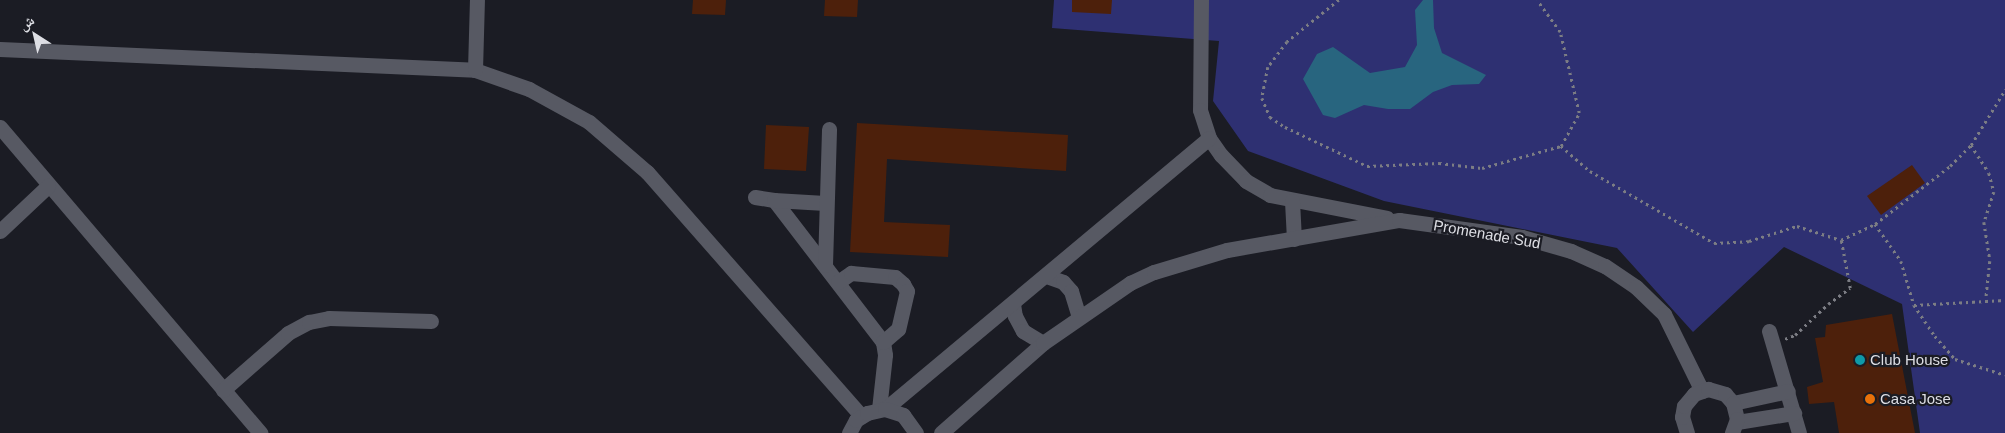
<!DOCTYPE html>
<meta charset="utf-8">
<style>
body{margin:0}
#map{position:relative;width:2005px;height:433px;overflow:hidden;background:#1b1c24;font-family:Helvetica,"Noto Naskh Arabic",sans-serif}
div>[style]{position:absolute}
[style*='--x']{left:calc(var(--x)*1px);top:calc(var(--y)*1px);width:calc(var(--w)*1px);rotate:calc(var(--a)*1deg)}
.green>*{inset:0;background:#2e3072}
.water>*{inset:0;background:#28657f}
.building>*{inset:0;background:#4d200b}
.path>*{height:2.5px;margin-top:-1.25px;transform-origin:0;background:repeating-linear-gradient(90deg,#7c7d84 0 2.5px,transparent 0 6.5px)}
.minor>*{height:15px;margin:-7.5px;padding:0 7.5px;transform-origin:7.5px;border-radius:7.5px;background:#575963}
.dots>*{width:14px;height:14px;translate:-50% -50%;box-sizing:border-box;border:2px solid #1b1c24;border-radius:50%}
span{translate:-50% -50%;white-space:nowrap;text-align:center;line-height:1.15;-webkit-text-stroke:4.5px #1b1c24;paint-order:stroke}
.street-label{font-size:15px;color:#dddee4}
.poi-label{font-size:15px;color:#dddee4}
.left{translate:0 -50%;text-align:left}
.north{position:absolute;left:10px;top:10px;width:50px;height:50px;-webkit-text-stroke:4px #1b1c24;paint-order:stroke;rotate:325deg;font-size:14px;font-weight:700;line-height:20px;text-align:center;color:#dddee4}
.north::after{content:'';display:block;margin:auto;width:18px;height:22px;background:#dddee4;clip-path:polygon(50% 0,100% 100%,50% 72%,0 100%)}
</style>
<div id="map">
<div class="green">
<i style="clip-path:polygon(1054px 0,2005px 0,2005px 433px,1920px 433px,1902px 304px,1784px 247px,1693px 332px,1617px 248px,1384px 201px,1248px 151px,1213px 101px,1219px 41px,1052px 28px)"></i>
</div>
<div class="water">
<i style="clip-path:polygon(1423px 0,1433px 0,1434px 28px,1442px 53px,1486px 75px,1479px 84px,1452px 85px,1433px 92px,1410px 109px,1388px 109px,1364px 105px,1335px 118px,1323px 115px,1303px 79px,1317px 54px,1333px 47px,1370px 73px,1405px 67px,1417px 45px,1415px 10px)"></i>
</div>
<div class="building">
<i style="clip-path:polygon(693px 0,726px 0,725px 15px,692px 14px)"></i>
<i style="clip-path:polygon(825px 0,858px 0,857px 17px,824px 16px)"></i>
<i style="clip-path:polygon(1072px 0,1112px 0,1111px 14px,1072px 12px)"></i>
<i style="clip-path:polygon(857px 123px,1068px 135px,1066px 171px,887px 159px,884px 222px,950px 225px,948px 257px,850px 252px)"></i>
<i style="clip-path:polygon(766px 125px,809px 127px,806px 171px,764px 169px)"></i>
<i style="clip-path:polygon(1912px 165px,1925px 183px,1881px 215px,1867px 196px)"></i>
<i style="clip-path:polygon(1892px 314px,1915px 433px,1839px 433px,1834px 402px,1809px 404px,1807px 387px,1823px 382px,1815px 338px,1825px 337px,1826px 325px)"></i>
</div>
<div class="path">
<i style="--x:1339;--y:0;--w:67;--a:141.1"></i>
<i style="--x:1287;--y:42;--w:31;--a:127"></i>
<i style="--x:1268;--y:67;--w:32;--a:101"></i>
<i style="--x:1262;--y:98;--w:21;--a:67"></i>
<i style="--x:1270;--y:117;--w:18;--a:34"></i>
<i style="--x:1285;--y:127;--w:91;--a:25.4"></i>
<i style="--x:1367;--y:166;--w:72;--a:-2.4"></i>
<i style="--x:1439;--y:163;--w:43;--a:6.6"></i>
<i style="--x:1482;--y:168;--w:82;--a:-15.6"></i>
<i style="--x:1561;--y:146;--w:38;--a:-61"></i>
<i style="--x:1579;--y:113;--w:83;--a:-103.2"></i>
<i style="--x:1560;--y:32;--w:39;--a:-126"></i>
<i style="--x:1971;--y:145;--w:33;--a:57"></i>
<i style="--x:1989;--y:173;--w:20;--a:75"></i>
<i style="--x:1994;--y:192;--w:32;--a:108"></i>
<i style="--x:1984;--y:222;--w:39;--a:81"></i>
<i style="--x:1990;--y:261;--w:38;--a:96"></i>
<i style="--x:1561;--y:146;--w:38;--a:41"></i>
<i style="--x:1590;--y:171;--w:143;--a:30.1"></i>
<i style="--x:1714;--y:243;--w:35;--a:-3"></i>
<i style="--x:1749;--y:241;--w:50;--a:-17.4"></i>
<i style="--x:1797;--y:226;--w:46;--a:17.7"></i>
<i style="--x:1841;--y:240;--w:38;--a:-25"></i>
<i style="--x:1875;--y:224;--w:95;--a:-37.7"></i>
<i style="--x:1950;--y:166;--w:30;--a:-45"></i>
<i style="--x:1971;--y:145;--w:65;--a:-58.3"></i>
<i style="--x:1875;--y:224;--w:45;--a:54.9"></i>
<i style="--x:1901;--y:261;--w:46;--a:73.5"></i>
<i style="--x:1914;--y:305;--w:37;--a:56"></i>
<i style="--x:1935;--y:336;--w:30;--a:49"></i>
<i style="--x:1955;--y:359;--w:52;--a:17.7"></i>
<i style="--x:1914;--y:305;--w:91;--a:-3.1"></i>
<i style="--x:1785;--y:339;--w:11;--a:-22"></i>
<i style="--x:1795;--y:335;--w:45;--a:-43.2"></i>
<i style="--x:1828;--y:304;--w:27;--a:-36"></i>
<i style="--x:1850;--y:288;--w:49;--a:-100.6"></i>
</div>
<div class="minor">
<i style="--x:1201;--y:0;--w:110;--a:90.5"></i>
<i style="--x:1200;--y:110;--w:29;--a:72"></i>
<i style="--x:1209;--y:138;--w:21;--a:55"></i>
<i style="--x:1221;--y:155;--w:36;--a:46"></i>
<i style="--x:1246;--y:181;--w:28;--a:30"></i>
<i style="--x:1270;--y:195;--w:119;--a:11.1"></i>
<i style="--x:0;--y:49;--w:475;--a:2.5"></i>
<i style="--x:475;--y:70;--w:57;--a:19.4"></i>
<i style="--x:529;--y:89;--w:68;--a:28.8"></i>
<i style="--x:589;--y:122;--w:77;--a:40.8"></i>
<i style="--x:647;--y:172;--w:325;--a:48.7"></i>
<i style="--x:475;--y:70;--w:70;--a:-88.4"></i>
<i style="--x:0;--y:127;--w:402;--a:49.6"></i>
<i style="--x:755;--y:197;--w:19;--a:9"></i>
<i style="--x:774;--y:200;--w:179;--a:52.5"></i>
<i style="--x:883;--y:342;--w:13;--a:81"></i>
<i style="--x:885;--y:355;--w:54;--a:96.3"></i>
<i style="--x:774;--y:200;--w:51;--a:3.4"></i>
<i style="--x:1292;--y:201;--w:38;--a:87"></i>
<i style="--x:0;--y:231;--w:66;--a:-43.2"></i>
<i style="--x:825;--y:265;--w:136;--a:-88.3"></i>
<i style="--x:1046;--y:276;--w:18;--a:19"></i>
<i style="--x:1063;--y:282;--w:12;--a:48"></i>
<i style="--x:1071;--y:291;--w:27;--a:73"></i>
<i style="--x:838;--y:282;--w:16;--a:-35"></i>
<i style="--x:851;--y:273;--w:44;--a:5.2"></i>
<i style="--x:895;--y:277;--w:11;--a:41"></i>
<i style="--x:903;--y:284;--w:8;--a:60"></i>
<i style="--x:907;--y:291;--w:39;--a:103"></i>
<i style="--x:898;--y:329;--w:20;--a:139"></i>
<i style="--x:1013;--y:304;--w:12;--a:81"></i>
<i style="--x:1015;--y:316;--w:17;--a:62"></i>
<i style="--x:1023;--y:331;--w:23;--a:31"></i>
<i style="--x:1769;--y:331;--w:106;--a:73.6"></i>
<i style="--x:223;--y:390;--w:86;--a:-41.2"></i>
<i style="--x:288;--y:333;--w:24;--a:-28"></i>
<i style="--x:309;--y:322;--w:20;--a:-11"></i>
<i style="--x:329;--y:318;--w:102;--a:1.7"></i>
<i style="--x:1733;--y:403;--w:56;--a:-12.3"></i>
<i style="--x:885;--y:409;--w:422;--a:-39.9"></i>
<i style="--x:1737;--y:422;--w:58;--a:-9"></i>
<i style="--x:849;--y:433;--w:15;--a:-62"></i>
<i style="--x:856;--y:420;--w:13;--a:-32"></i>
<i style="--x:867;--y:413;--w:18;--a:-13"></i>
<i style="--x:885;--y:409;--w:19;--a:18"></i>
<i style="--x:903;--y:415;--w:22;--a:54"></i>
<i style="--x:941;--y:433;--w:136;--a:-41.4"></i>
<i style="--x:1043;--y:343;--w:106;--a:-34.6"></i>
<i style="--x:1130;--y:283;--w:26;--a:-25"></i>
<i style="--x:1154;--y:272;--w:76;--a:-16.8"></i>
<i style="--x:1227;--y:250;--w:175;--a:-9.9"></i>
<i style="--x:1399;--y:220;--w:124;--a:7.9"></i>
<i style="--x:1522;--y:237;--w:51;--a:15.9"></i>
<i style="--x:1571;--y:251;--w:37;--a:24"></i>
<i style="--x:1605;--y:266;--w:37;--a:34"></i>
<i style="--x:1636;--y:287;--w:39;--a:44"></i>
<i style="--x:1664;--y:314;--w:86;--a:63.7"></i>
<i style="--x:1687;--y:433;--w:17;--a:-107"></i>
<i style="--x:1682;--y:417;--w:11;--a:-80"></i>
<i style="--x:1684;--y:406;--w:16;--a:-50"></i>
<i style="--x:1694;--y:394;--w:15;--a:-20"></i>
<i style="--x:1708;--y:389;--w:18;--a:16"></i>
<i style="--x:1725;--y:394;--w:12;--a:48"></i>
<i style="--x:1733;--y:403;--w:16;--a:76"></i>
<i style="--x:1737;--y:419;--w:15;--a:110"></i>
</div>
<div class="dots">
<i style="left:1860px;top:360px;background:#0f9aa8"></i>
<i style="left:1870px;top:399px;background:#e8710a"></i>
</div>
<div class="street-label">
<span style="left:1487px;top:234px;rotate:10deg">Promenade Sud</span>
</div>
<div class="poi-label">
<span class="left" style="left:1870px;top:360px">Club House</span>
<span class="left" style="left:1880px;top:399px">Casa Jose</span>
</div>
<div class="north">ش</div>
</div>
